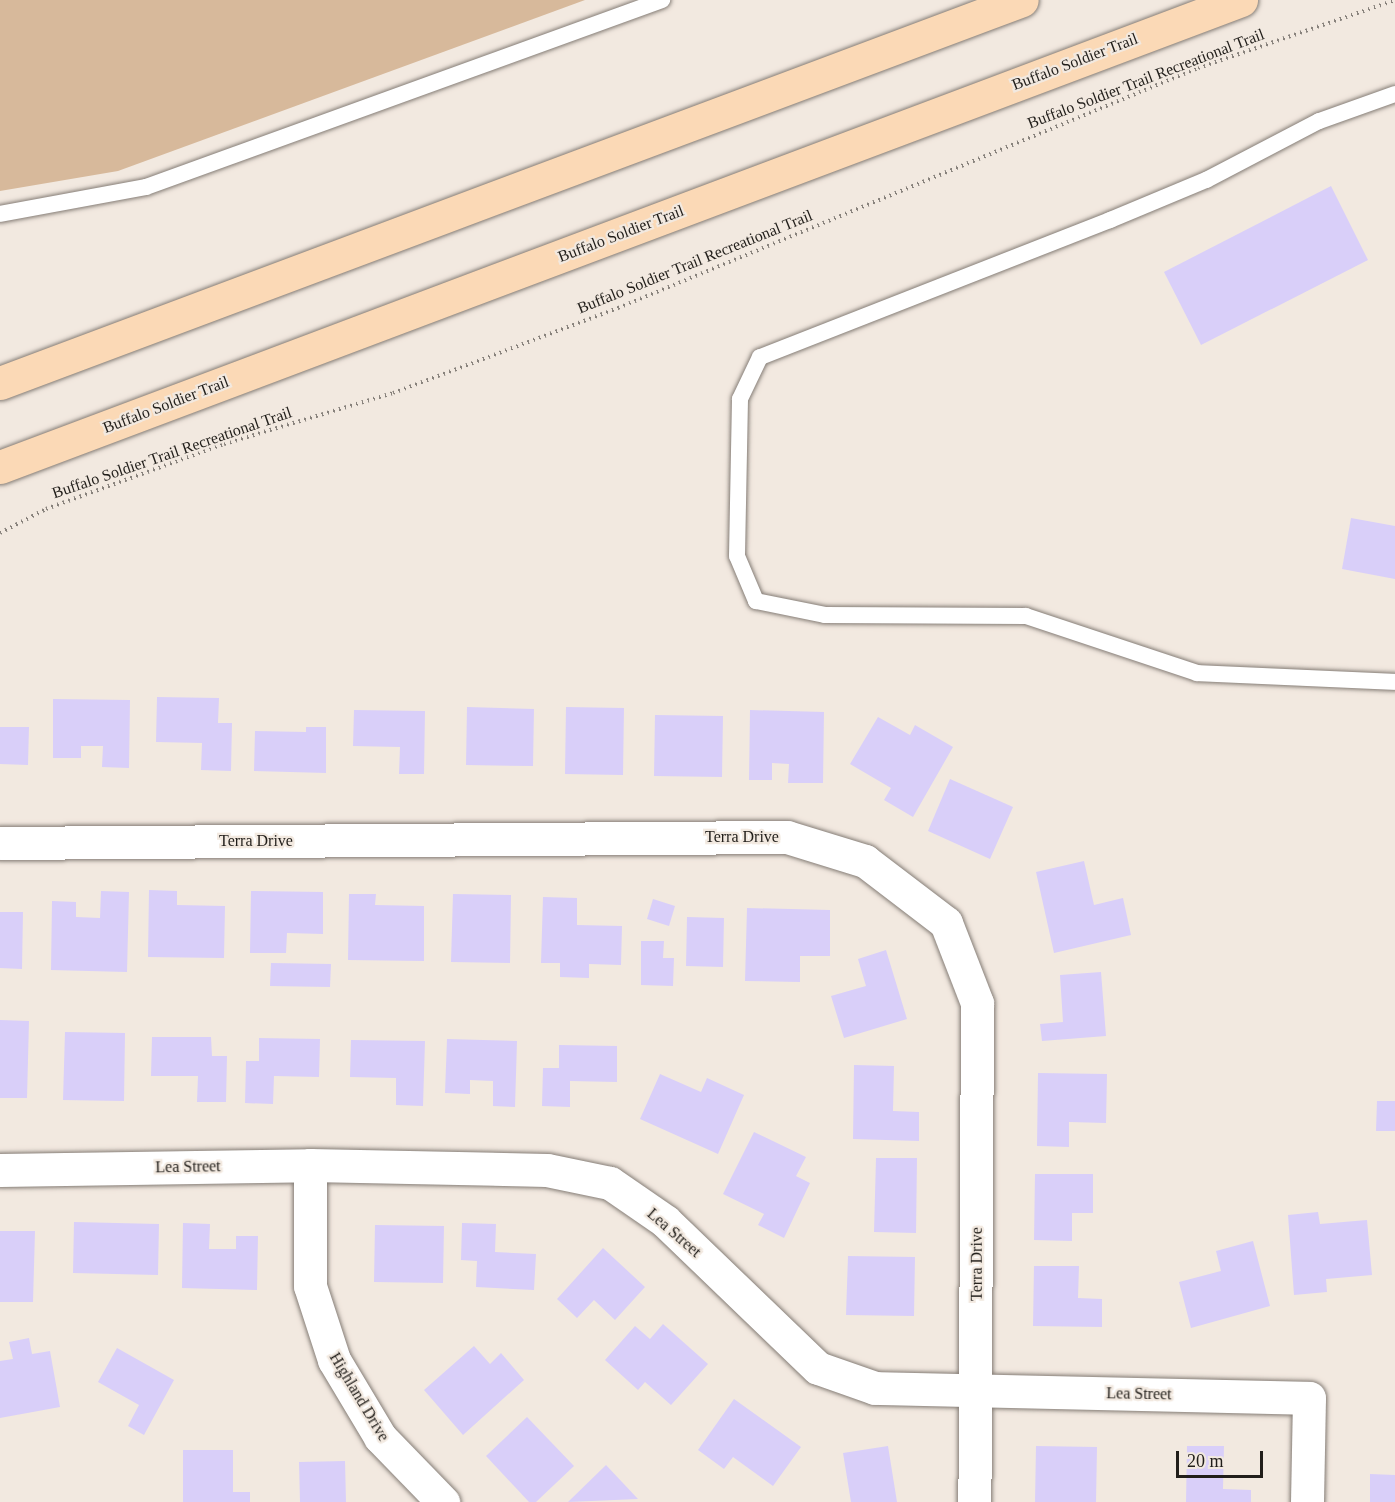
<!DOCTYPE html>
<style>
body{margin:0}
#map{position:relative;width:1395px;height:1502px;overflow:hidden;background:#f2e9e0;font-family:"Times New Roman",serif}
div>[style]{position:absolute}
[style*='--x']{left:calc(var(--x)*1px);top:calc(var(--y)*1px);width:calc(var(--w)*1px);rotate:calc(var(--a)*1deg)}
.green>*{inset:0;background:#d7b99b}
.building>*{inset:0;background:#d9cff9}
.path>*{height:4px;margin-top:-2px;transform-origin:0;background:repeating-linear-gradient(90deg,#88827c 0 1.5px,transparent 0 6px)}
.roads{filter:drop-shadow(0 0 2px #857d76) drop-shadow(0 0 2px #857d76)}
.lane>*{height:16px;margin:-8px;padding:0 8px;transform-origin:8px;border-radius:8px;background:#fff}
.street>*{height:33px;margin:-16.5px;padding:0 16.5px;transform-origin:16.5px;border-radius:16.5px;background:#fff}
.primary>*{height:33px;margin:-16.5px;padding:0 16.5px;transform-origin:16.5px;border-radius:16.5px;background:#fbd9b6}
span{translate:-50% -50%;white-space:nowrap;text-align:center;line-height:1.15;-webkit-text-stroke:4.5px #f2e9e0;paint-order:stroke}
.street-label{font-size:16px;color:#211e1a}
.scale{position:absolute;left:1176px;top:1451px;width:87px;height:27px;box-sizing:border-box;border:3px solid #211e1a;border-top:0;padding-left:8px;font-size:18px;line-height:21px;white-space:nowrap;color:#211e1a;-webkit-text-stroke:4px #f2e9e0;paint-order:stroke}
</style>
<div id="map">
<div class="green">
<i style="clip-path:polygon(0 0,585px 0,118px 171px,0 191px)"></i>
</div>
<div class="building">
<i style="clip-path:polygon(1331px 186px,1368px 260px,1201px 345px,1164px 272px)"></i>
<i style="clip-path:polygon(1351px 518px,1395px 526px,1395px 579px,1342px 569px)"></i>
<i style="clip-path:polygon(157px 697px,219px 698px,218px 723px,232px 723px,231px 771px,201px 770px,202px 743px,156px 742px)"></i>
<i style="clip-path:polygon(53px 699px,130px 700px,129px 768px,102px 767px,103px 746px,81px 746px,81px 758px,53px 758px)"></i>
<i style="clip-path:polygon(467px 707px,534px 709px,533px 766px,466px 765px)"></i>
<i style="clip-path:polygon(566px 707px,624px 708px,623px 775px,565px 774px)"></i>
<i style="clip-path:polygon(354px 710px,425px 711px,424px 774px,399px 774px,400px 747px,353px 746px)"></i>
<i style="clip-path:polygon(750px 710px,824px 712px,823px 783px,788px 783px,789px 764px,772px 763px,772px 780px,749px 780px)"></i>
<i style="clip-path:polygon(655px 715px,723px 716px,722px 777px,654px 776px)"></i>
<i style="clip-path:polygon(878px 717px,910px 735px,915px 725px,953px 747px,913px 817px,884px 800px,891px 788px,850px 764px)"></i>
<i style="clip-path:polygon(0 727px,29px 727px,28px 765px,0 764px)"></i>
<i style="clip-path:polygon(306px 727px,326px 727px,326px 773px,254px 771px,255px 731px,306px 732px)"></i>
<i style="clip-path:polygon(950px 779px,1013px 807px,990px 859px,928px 831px)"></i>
<i style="clip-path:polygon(1084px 861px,1094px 905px,1123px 898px,1131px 935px,1054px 953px,1036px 872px)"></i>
<i style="clip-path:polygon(149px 890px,177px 891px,177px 905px,225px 906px,224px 958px,148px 957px)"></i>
<i style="clip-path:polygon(101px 891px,129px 892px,127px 972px,51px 970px,52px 901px,76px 902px,76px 917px,100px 918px)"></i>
<i style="clip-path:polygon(251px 891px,323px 892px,323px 934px,287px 933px,286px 953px,250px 953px)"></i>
<i style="clip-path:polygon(349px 894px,376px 894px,375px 905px,424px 906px,424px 961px,348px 960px)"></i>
<i style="clip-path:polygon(453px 894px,511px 895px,510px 963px,451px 962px)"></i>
<i style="clip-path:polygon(543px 897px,577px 898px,577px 925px,622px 926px,621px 965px,589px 964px,589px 978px,560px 977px,560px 963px,541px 963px)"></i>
<i style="clip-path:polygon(653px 899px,675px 906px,669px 926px,647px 919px)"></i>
<i style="clip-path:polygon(747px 908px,830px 910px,830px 956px,800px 956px,800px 982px,745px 981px)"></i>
<i style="clip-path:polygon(0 912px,23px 912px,22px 969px,0 968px)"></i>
<i style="clip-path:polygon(687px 917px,724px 918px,723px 967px,686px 966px)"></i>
<i style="clip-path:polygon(641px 941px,664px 941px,663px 958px,674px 958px,673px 986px,641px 985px)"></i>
<i style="clip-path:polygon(886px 950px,907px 1019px,844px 1038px,831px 996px,866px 986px,858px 959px)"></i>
<i style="clip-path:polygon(271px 963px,331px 964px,330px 987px,270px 986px)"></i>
<i style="clip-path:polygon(1101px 972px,1106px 1036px,1042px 1041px,1040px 1024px,1063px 1022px,1060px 975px)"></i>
<i style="clip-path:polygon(0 1020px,29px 1021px,27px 1098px,0 1098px)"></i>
<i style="clip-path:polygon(65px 1032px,125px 1033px,124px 1101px,63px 1100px)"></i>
<i style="clip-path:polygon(152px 1037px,211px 1037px,212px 1056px,227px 1056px,226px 1102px,197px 1102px,198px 1076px,151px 1076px)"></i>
<i style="clip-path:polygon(259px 1038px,320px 1039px,319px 1077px,274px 1076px,273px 1104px,245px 1103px,246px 1061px,259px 1061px)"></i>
<i style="clip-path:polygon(447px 1039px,517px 1041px,515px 1107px,493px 1106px,493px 1081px,470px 1080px,470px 1094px,445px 1093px)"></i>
<i style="clip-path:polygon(351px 1040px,425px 1041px,423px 1106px,396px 1105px,396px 1078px,350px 1077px)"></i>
<i style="clip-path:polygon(559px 1045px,617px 1046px,617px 1082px,570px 1081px,570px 1107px,542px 1106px,543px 1068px,559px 1068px)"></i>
<i style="clip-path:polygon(854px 1065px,894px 1066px,893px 1111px,919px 1112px,919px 1141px,853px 1139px)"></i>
<i style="clip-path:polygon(1038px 1073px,1107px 1074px,1106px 1123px,1069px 1122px,1069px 1147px,1037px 1146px)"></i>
<i style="clip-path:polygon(660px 1074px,701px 1092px,707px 1078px,744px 1095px,718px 1154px,640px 1119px)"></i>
<i style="clip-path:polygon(1377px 1101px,1395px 1101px,1395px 1131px,1376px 1131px)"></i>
<i style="clip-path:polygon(754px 1132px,806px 1157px,796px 1176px,810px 1183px,784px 1238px,758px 1225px,764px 1214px,723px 1194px)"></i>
<i style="clip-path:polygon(876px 1158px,917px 1158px,916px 1233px,874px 1232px)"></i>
<i style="clip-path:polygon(1035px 1174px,1093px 1174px,1093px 1213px,1072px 1213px,1072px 1241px,1034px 1240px)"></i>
<i style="clip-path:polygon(1318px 1212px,1320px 1224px,1367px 1220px,1372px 1275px,1326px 1279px,1327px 1292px,1294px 1295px,1288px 1215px)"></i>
<i style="clip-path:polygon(74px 1222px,159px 1224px,158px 1275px,73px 1273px)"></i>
<i style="clip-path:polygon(183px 1223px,210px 1224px,209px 1249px,236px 1249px,236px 1236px,258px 1236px,257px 1290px,182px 1288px)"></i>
<i style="clip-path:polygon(462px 1223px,496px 1224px,495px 1252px,536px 1254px,534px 1290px,476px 1287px,477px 1261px,461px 1260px)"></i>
<i style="clip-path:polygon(375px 1225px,444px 1226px,443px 1283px,374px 1282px)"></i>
<i style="clip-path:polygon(0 1231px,35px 1231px,33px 1302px,0 1302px)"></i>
<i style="clip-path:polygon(1253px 1241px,1270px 1306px,1191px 1328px,1179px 1282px,1221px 1271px,1216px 1251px)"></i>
<i style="clip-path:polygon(603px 1248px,645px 1287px,615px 1320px,594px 1300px,577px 1318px,557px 1299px)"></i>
<i style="clip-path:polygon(848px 1256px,915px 1257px,914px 1316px,846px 1315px)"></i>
<i style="clip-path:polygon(1034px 1266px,1079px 1266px,1078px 1298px,1102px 1299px,1102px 1327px,1033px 1326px)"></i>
<i style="clip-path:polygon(663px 1324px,708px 1364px,671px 1405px,645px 1382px,638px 1390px,605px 1360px,635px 1326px,650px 1339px)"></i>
<i style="clip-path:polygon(29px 1338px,32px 1354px,50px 1351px,60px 1407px,0 1418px,0 1361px,13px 1359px,9px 1342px)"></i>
<i style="clip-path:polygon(474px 1346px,490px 1364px,501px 1353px,524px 1380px,463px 1435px,424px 1390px)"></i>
<i style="clip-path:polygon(117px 1348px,174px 1380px,144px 1435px,128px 1426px,139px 1405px,98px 1382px)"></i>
<i style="clip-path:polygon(734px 1399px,801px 1447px,773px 1486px,733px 1457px,724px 1469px,698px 1450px)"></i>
<i style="clip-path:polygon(527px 1417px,574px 1466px,536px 1502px,529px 1502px,486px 1456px)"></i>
<i style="clip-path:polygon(888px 1446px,897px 1502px,851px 1502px,843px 1453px)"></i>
<i style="clip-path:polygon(1036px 1446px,1097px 1447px,1096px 1502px,1035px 1502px)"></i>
<i style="clip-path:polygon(1187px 1446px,1224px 1446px,1223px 1489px,1251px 1490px,1251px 1502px,1186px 1502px)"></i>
<i style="clip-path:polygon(183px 1450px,233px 1450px,233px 1492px,250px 1492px,250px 1502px,183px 1502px)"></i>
<i style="clip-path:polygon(345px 1461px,346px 1502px,300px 1502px,299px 1462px)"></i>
<i style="clip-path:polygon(606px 1465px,638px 1499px,568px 1502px)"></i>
<i style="clip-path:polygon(1370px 1474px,1395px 1475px,1395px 1502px,1370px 1502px)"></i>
</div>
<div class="path">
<i style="--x:0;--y:533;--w:52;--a:-27.6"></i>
<i style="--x:46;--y:509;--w:189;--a:-20.1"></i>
<i style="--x:224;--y:444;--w:177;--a:-16.8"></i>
<i style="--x:393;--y:393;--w:241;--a:-20.7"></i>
<i style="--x:618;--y:308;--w:628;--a:-22.48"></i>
<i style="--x:1198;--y:68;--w:208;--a:-19"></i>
</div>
<div class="roads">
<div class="lane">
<i style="--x:1395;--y:94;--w:81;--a:160.4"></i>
<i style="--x:1319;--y:121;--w:127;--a:152.4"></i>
<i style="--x:1206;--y:180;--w:104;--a:157.4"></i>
<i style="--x:1110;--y:220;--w:376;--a:158.6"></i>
<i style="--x:760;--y:357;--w:47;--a:115.5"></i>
<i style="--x:740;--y:399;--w:157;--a:91.1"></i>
<i style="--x:737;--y:556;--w:49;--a:67.1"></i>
<i style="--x:756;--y:601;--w:70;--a:11.5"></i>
<i style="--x:825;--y:615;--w:201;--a:0.3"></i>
<i style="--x:1026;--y:616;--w:180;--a:18.4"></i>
<i style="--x:1197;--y:673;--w:198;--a:2.6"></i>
<i style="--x:0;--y:214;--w:148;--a:-10.5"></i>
<i style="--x:146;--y:187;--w:549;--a:-19.92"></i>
</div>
<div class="street">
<i style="--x:0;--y:843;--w:787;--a:-0.44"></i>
<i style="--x:787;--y:837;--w:82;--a:17.1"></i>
<i style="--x:865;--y:861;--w:102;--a:37.4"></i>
<i style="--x:946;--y:923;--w:86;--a:68.8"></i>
<i style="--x:977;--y:1003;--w:499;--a:90.3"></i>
<i style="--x:310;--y:1165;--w:121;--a:90"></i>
<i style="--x:310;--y:1286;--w:78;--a:72"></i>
<i style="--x:334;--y:1360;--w:90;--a:59.1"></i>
<i style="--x:380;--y:1437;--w:91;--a:45.9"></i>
<i style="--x:0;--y:1170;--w:310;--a:-0.9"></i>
<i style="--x:310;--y:1165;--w:237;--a:1.2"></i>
<i style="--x:547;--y:1170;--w:64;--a:11.7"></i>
<i style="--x:610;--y:1183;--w:67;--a:34.6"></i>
<i style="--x:665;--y:1221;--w:212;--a:43.9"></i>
<i style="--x:818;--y:1368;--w:60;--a:19.3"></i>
<i style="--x:875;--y:1388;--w:434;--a:1.3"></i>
<i style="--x:1309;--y:1398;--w:104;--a:91.1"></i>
</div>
<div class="primary">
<i style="--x:0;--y:383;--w:1091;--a:-20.54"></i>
<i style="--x:0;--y:467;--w:1326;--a:-20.62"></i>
</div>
</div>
<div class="street-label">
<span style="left:1075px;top:62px;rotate:-21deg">Buffalo Soldier Trail</span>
<span style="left:1146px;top:79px;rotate:-21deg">Buffalo Soldier Trail Recreational Trail</span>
<span style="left:621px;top:234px;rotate:-21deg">Buffalo Soldier Trail</span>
<span style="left:695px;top:262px;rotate:-22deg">Buffalo Soldier Trail Recreational Trail</span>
<span style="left:166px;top:405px;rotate:-21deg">Buffalo Soldier Trail</span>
<span style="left:172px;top:453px;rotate:-19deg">Buffalo Soldier Trail Recreational Trail</span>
<span style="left:742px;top:837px">Terra Drive</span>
<span style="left:256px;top:841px">Terra Drive</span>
<span style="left:188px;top:1167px;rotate:-1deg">Lea Street</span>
<span style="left:674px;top:1233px;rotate:41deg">Lea Street</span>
<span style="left:977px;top:1264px;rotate:-90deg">Terra Drive</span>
<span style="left:1139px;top:1394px;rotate:1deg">Lea Street</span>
<span style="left:359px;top:1397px;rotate:59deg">Highland Drive</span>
</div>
<div class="scale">20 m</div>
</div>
